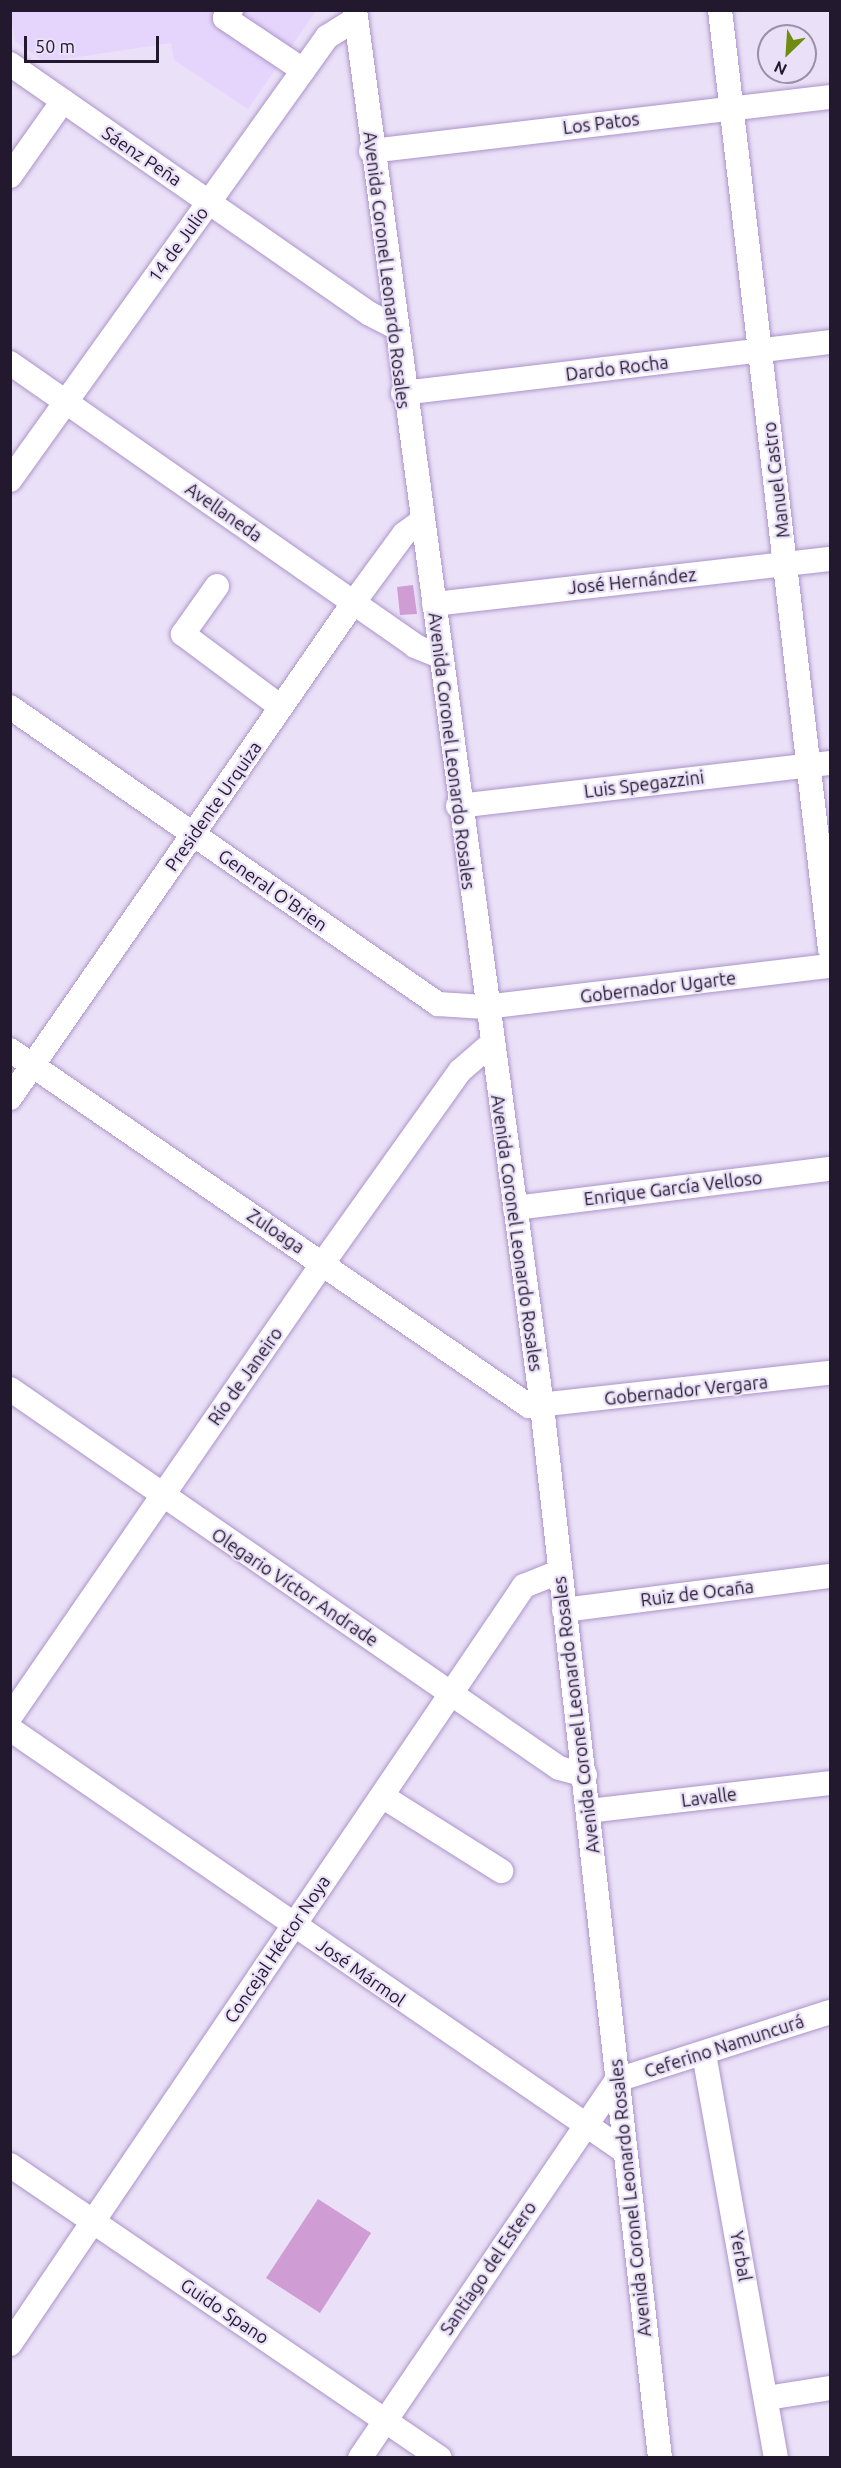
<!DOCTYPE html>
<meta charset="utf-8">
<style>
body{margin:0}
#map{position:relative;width:841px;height:2468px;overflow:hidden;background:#eae0f7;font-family:Ubuntu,sans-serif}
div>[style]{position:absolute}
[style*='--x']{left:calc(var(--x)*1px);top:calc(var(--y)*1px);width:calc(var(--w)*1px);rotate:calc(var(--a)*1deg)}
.built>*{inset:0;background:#e5d5fc}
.building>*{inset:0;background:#cf9cd3}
.roads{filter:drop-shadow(0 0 2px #ac94ca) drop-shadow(0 0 2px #ac94ca)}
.minor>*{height:24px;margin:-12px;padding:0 12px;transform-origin:12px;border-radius:12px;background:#fff}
span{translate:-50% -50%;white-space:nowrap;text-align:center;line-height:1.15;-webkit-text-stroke:4.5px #eae0f7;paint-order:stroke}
.street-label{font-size:18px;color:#23192e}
.frame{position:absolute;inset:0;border:12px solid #23192e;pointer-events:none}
.north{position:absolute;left:757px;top:24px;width:60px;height:60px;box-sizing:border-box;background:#eae0f7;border:2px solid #9a90a7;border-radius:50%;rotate:205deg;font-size:16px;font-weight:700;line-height:24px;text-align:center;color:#23192e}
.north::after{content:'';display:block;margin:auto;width:21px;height:27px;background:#6e8d10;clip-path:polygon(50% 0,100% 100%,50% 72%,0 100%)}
.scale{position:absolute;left:24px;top:36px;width:135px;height:27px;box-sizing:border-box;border:3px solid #23192e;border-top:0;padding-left:8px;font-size:18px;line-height:21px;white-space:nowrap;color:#23192e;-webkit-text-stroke:4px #eae0f7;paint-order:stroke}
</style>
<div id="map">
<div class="built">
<i style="clip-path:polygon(10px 11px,316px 11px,248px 109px,174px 60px,171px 43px,44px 62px,15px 41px)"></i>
</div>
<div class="building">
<i style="clip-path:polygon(413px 585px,417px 614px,400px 615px,397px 587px)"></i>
<i style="clip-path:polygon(318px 2199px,371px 2233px,320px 2313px,266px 2278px)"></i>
</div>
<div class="roads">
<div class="minor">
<i style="--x:231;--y:10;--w:10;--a:127"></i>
<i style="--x:225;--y:18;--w:94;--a:33.7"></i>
<i style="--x:355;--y:10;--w:1408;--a:82.37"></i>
<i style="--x:542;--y:1406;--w:1059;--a:83.6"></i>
<i style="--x:720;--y:10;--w:945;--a:83.32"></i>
<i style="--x:10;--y:64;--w:438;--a:34.8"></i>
<i style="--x:370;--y:314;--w:27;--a:27"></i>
<i style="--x:371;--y:151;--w:462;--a:-6.7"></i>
<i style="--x:10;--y:176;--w:92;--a:-54.8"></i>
<i style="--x:10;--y:363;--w:494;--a:34.9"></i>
<i style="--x:415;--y:646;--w:27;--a:22"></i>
<i style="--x:403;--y:393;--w:430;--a:-6.8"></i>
<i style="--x:10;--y:480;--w:545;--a:-54.41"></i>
<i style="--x:327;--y:37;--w:34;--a:-32"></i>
<i style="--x:217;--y:586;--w:59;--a:125.3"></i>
<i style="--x:183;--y:634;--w:122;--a:36.7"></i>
<i style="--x:434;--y:604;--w:399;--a:-6.5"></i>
<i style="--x:10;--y:707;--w:521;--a:34.76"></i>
<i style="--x:438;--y:1004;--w:47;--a:3.7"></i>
<i style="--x:485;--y:1007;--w:347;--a:-6.8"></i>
<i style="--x:458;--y:806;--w:374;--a:-6.6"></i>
<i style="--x:10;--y:1050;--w:629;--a:34.45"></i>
<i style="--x:529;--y:1406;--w:303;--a:-6.3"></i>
<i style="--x:10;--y:1098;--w:604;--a:-55.26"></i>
<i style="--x:354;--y:602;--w:84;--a:-53.7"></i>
<i style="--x:404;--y:534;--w:22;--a:-36"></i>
<i style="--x:515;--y:1208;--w:317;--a:-7.1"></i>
<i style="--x:10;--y:1389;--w:667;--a:34.62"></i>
<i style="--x:559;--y:1768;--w:27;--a:15"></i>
<i style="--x:564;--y:1610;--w:268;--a:-7.3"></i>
<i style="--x:10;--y:1717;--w:551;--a:-55.42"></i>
<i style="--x:323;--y:1263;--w:236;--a:-54.5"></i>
<i style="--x:460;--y:1071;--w:40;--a:-41"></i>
<i style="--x:10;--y:1729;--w:745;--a:34.5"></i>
<i style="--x:382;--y:1796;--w:141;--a:32.2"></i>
<i style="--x:588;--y:1811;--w:244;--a:-6.6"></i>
<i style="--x:704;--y:2054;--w:410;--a:79.9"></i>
<i style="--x:617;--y:2080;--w:224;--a:-17.7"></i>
<i style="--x:10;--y:2165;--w:520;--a:34.27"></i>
<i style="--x:10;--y:2344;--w:916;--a:-55.86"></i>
<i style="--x:524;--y:1586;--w:38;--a:-22"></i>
<i style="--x:767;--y:2398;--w:64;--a:-9"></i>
<i style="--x:360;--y:2458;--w:457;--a:-55.8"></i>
</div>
</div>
<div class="street-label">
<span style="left:601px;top:123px;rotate:-7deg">Los Patos</span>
<span style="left:142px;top:156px;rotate:34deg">Sáenz Peña</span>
<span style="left:178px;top:244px;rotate:-54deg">14 de Julio</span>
<span style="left:387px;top:270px;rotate:83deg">Avenida Coronel Leonardo Rosales</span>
<span style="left:617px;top:368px;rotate:-7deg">Dardo Rocha</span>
<span style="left:776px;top:480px;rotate:-97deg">Manuel Castro</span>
<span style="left:224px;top:512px;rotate:35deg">Avellaneda</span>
<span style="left:632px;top:581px;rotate:-6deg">José Hernández</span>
<span style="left:452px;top:751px;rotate:83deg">Avenida Coronel Leonardo Rosales</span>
<span style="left:644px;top:784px;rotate:-7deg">Luis Spegazzini</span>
<span style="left:213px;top:806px;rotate:-55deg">Presidente Urquiza</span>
<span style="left:273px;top:890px;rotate:35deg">General O'Brien</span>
<span style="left:658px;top:987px;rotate:-7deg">Gobernador Ugarte</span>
<span style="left:673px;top:1188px;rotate:-7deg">Enrique García Velloso</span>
<span style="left:276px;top:1231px;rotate:34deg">Zuloaga</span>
<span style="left:517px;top:1233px;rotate:82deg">Avenida Coronel Leonardo Rosales</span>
<span style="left:245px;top:1376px;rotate:-55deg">Río de Janeiro</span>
<span style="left:686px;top:1390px;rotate:-6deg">Gobernador Vergara</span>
<span style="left:295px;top:1587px;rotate:34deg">Olegario Víctor Andrade</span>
<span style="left:697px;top:1593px;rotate:-7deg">Ruiz de Ocaña</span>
<span style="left:576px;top:1715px;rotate:-97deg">Avenida Coronel Leonardo Rosales</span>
<span style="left:709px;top:1797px;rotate:-7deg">Lavalle</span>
<span style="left:277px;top:1949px;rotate:-56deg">Concejal Héctor Noya</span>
<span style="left:361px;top:1972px;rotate:35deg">José Mármol</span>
<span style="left:724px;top:2046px;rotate:-18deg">Ceferino Namuncurá</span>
<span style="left:630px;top:2198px;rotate:-96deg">Avenida Coronel Leonardo Rosales</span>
<span style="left:741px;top:2256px;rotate:80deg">Yerbal</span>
<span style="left:488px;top:2268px;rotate:-56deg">Santiago del Estero</span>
<span style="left:225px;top:2311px;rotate:34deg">Guido Spano</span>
</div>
<div class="frame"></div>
<div class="north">N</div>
<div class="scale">50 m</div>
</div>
